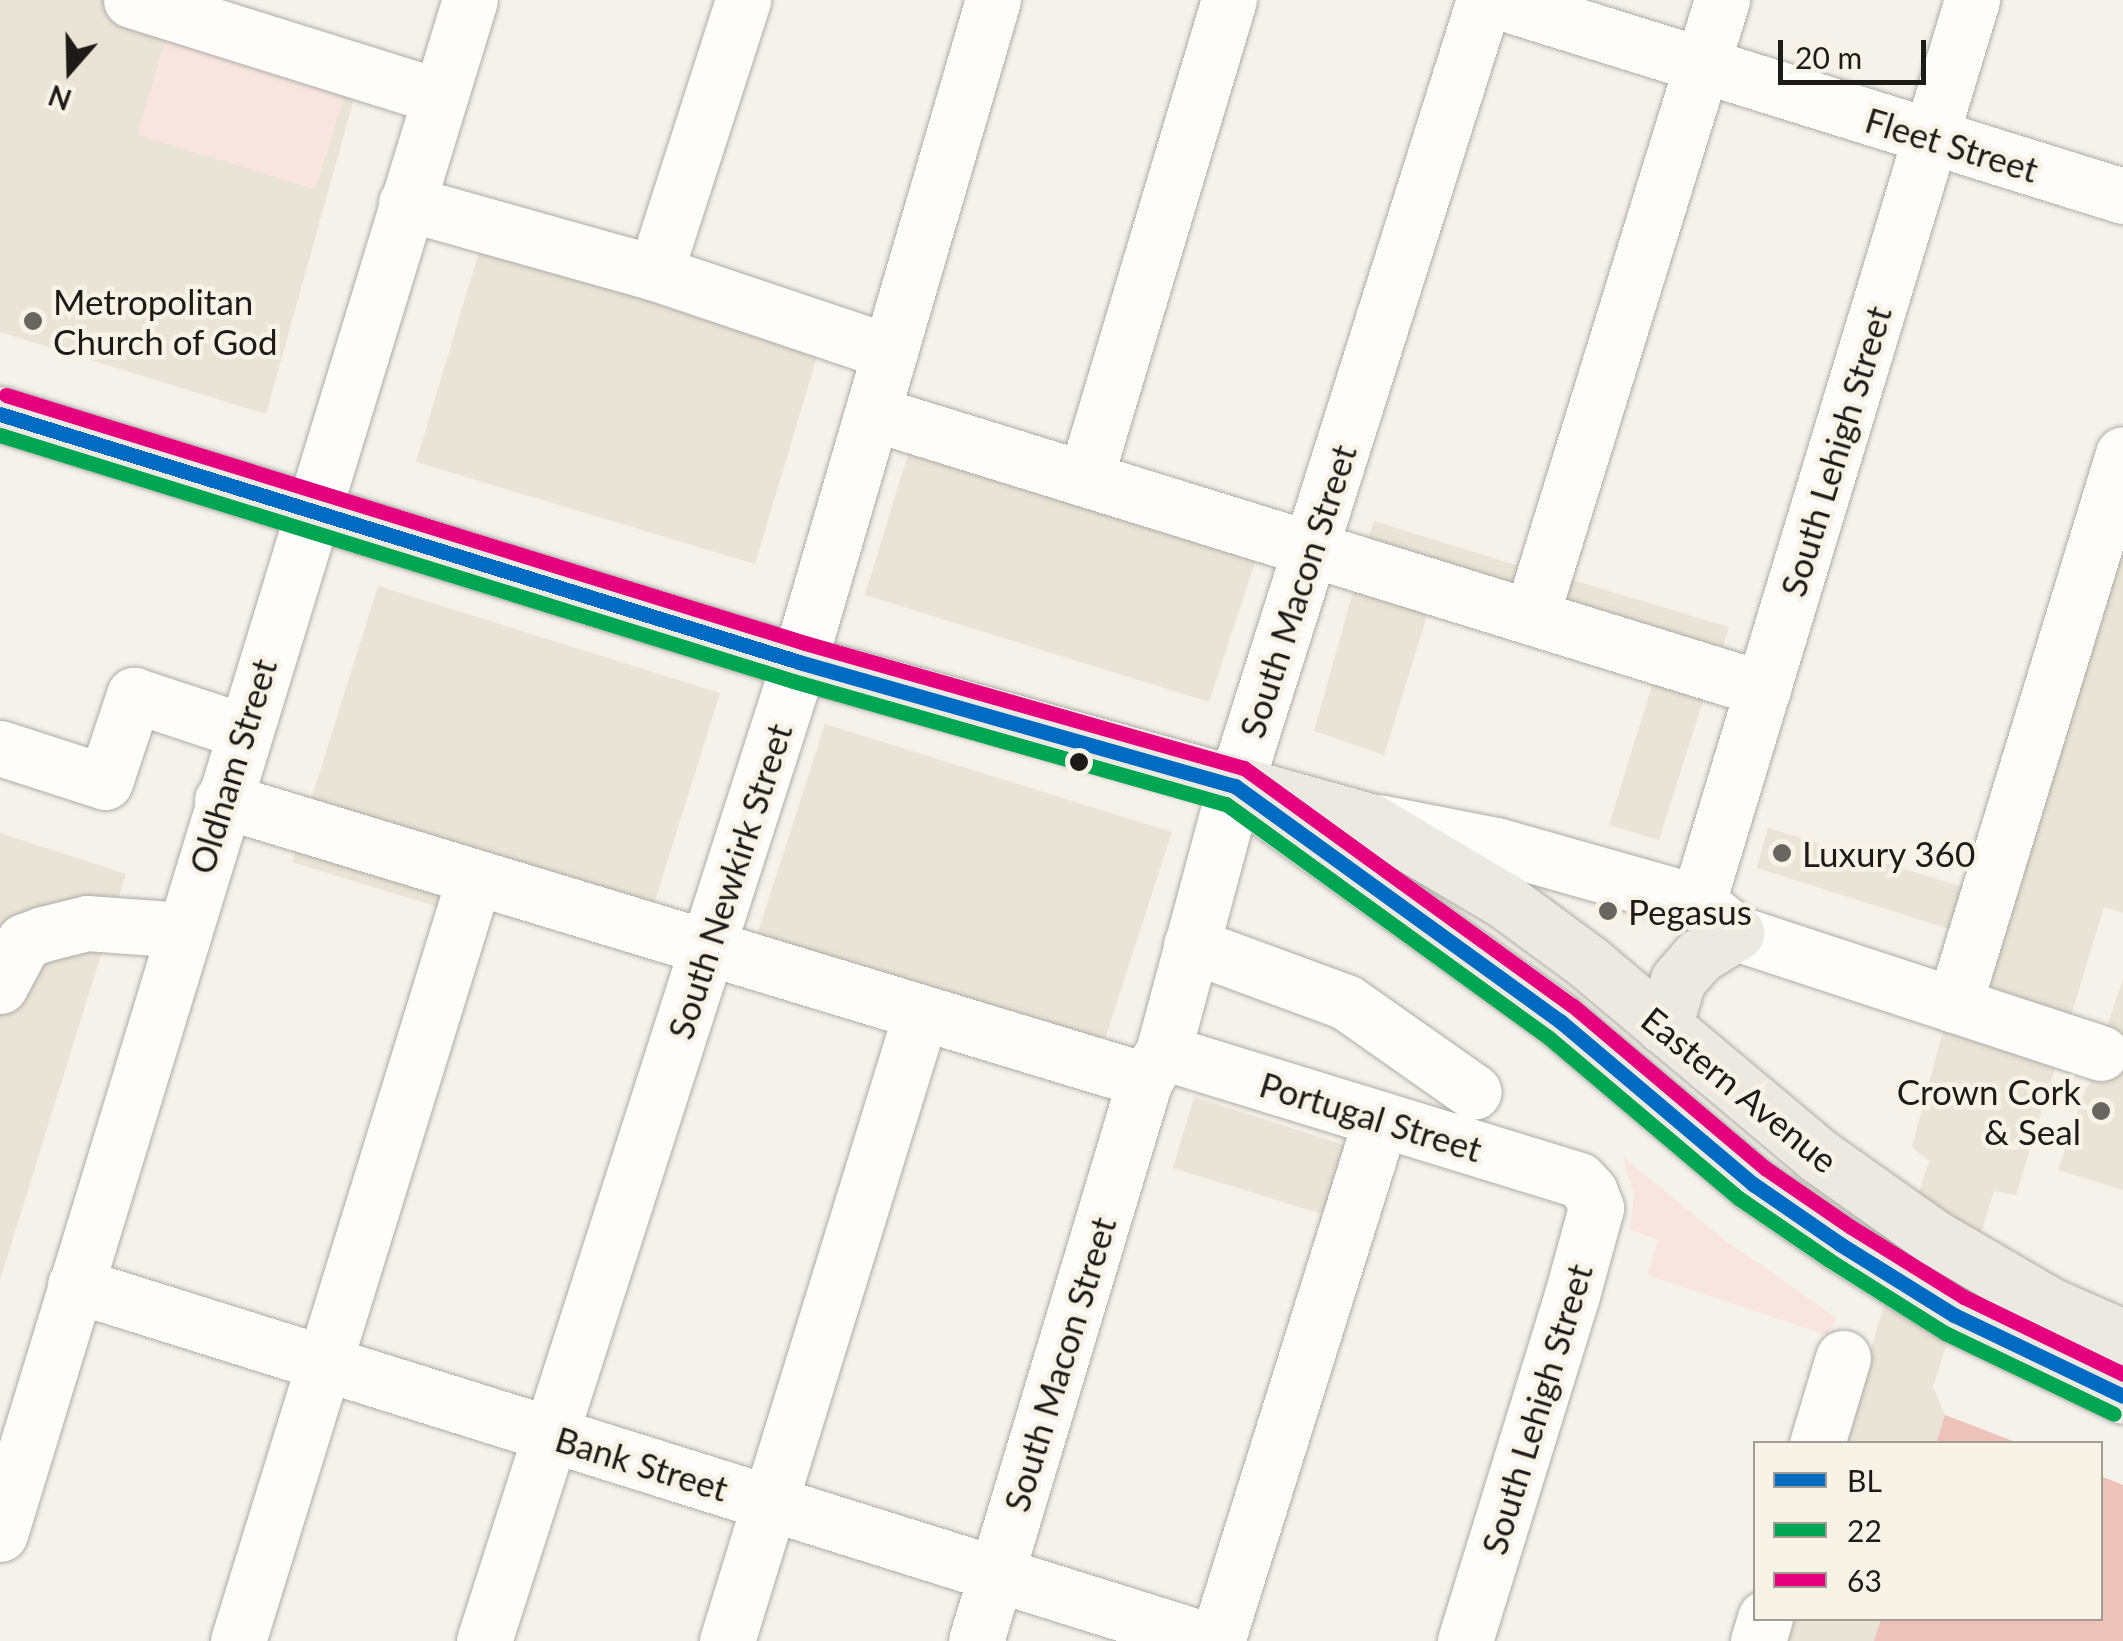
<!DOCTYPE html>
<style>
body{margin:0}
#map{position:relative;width:2123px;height:1641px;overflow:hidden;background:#f5f1eb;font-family:Lato,sans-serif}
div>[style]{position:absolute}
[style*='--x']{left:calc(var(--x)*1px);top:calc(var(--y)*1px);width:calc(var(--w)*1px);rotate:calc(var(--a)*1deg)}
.built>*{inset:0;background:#eae3d7}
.green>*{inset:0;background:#f8e5e0}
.forest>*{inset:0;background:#edc2b8}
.roads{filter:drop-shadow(0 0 2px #aeaba6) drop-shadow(0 0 2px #aeaba6)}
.minor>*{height:55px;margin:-27.5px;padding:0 27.5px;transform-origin:27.5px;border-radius:27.5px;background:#fefdfc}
.major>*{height:55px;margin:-27.5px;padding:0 27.5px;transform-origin:27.5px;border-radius:27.5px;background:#ebe9e2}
.bus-1>*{height:15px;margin:-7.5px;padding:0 7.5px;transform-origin:7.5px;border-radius:7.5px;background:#006bc3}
.bus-2>*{height:15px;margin:-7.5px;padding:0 7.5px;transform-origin:7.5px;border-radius:7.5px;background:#00a651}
.bus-3>*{height:15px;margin:-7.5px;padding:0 7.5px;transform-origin:7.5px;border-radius:7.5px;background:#e5007d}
.dots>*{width:28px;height:28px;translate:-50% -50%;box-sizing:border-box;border:5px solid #f9f2e7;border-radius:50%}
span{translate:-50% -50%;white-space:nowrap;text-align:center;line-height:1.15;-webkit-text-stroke:9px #f9f2e7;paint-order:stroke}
.street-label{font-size:35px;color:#1d1b17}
.poi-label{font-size:35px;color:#1d1b17}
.left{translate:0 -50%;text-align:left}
.right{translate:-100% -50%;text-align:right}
.legend{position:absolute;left:1753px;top:1441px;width:350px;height:180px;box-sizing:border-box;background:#f9f2e7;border:2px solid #a19c94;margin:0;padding:12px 18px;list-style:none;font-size:30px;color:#1d1b17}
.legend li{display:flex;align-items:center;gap:20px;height:50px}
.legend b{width:50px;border:2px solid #a19c94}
.north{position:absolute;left:20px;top:20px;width:100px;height:100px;-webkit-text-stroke:8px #f9f2e7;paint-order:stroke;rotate:200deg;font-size:28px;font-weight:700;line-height:40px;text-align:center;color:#1d1b17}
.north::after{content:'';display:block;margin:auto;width:35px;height:45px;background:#1d1b17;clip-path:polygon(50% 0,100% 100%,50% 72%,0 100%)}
.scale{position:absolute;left:1778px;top:40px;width:148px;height:45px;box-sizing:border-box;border:5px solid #1d1b17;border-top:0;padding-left:12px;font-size:30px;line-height:35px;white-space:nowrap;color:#1d1b17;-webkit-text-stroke:8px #f9f2e7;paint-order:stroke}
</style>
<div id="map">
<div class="built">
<i style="clip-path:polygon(0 0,123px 0,358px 84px,266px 414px,0 332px)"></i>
<i style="clip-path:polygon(487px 225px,826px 326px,755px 564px,416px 462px)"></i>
<i style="clip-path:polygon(915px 431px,1263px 538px,1209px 702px,865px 595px)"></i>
<i style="clip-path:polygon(2123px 455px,2123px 913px,2104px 907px,2016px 1195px,1994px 1191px,1933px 1387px,1945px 1415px,1936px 1443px,1828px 1443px,1854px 1363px,1870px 1351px,1929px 1161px,1912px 1147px,1975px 911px,1965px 934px,1757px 868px,1768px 828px,1980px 892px)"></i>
<i style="clip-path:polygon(1374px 521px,1532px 570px,1521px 607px,1362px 559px)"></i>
<i style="clip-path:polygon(1360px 567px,1434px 593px,1384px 755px,1314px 731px)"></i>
<i style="clip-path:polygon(1559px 576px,1729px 627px,1717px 665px,1550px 611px)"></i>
<i style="clip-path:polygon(378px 586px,720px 693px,648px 923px,306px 816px)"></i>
<i style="clip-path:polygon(1658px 666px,1709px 682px,1659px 840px,1609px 825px)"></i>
<i style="clip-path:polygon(825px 724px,1172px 832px,1100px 1054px,753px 948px)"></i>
<i style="clip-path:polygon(303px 828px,461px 879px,451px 911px,292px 862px)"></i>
<i style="clip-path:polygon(0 833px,126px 874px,0 1280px)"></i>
<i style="clip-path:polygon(2123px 979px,2123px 1190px,2058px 1170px)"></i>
<i style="clip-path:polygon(1194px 1097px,1364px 1151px,1338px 1219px,1173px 1168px)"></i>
<i style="clip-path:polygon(1770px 1619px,1881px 1619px,1874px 1641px,1762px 1641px)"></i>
</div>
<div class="green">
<i style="clip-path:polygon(169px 28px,348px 86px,315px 189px,137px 135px)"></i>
<i style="clip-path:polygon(1623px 1157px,1722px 1238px,1837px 1318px,1827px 1335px,1648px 1275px,1658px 1240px,1630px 1229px,1634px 1194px)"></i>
</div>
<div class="forest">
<i style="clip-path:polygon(1945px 1415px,2018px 1443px,1936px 1443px)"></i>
<i style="clip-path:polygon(2101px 1476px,2123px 1485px,2123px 1641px,1874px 1641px,1881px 1619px,2100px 1618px)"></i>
</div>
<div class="roads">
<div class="minor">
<i style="--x:131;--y:0;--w:324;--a:17.4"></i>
<i style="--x:1494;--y:0;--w:659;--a:17.31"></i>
<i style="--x:406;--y:203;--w:259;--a:15.7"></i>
<i style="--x:655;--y:273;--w:248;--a:18.6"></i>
<i style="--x:655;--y:273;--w:287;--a:-72.1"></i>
<i style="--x:872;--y:413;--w:933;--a:17.21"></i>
<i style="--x:1085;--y:479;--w:500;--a:-73.27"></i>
<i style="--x:1531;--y:617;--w:646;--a:-72.8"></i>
<i style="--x:0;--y:748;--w:110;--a:17.9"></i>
<i style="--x:105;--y:782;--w:92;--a:-71.6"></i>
<i style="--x:134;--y:695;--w:115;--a:18.3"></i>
<i style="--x:222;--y:800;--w:965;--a:16.88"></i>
<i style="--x:1378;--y:822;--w:120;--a:11"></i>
<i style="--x:1496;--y:845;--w:210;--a:15.8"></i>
<i style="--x:1698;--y:902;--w:49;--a:39.2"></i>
<i style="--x:1736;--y:933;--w:384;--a:18.2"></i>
<i style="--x:1698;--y:902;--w:943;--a:-73.1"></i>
<i style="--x:1191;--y:945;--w:165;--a:20.2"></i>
<i style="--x:1346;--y:1002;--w:156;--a:35.1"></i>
<i style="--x:0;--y:986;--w:51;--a:-61.9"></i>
<i style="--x:24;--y:941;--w:20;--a:-20"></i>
<i style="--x:43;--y:934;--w:45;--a:-14"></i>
<i style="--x:87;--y:923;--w:96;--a:4.2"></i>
<i style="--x:1954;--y:1005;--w:576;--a:-72.95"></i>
<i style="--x:1163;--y:1052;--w:435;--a:17.1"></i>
<i style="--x:1579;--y:1180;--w:16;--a:47"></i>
<i style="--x:1590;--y:1192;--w:17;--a:69"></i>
<i style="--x:1596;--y:1208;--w:90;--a:105.4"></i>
<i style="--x:1572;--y:1295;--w:362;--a:107.2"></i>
<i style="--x:75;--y:1285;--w:1190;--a:17.41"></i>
<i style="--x:1817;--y:1444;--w:90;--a:-73.2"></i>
<i style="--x:0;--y:1534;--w:1604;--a:-72.97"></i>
<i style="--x:238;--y:1641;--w:798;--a:-72.79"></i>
<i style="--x:484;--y:1641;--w:1028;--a:-72.16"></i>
<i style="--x:799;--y:662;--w:690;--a:-73.67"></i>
<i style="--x:727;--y:1641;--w:657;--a:-72.83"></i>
<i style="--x:976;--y:1641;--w:586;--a:-73.24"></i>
<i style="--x:1145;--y:1080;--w:33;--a:-57"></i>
<i style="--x:1163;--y:1052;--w:276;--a:-74.9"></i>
<i style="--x:1235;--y:786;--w:824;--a:-72.42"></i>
<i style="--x:1217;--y:1641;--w:547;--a:-72.56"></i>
<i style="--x:1758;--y:1641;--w:24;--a:-73"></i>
</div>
<div class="major">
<i style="--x:0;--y:414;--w:837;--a:17.24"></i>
<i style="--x:799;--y:662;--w:593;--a:15.56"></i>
<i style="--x:1370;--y:821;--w:157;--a:30.7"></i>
<i style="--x:1505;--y:901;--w:104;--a:36.4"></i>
<i style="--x:1589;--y:963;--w:300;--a:40"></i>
<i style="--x:1819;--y:1156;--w:142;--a:35.3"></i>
<i style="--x:1935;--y:1238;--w:135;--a:30.2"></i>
<i style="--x:2052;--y:1306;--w:77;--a:23.6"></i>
<i style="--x:1253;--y:800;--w:378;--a:35.7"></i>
<i style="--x:1560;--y:1021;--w:253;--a:40.2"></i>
<i style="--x:1753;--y:1184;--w:106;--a:34.6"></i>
<i style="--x:1840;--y:1244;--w:134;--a:31.9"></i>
<i style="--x:1954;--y:1315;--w:187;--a:25.6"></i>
<i style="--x:1664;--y:1027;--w:49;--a:-73.4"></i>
<i style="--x:1678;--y:980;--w:32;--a:-49"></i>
<i style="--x:1699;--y:956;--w:44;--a:-31.9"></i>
</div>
</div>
<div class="bus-1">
<i style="--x:0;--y:414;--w:837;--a:17.24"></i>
<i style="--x:799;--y:662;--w:453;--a:15.9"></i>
<i style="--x:1235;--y:786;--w:401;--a:35.9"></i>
<i style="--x:1560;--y:1021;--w:253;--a:40.2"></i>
<i style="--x:1753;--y:1184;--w:106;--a:34.6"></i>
<i style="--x:1840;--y:1244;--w:134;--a:31.9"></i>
<i style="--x:1954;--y:1315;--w:187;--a:25.6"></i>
</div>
<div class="bus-2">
<i style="--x:0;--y:435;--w:830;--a:17.23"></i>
<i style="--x:793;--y:681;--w:450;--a:15.9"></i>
<i style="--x:1226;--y:804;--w:397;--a:35.9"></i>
<i style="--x:1548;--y:1037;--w:251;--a:40.2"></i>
<i style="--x:1740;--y:1199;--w:108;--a:34.4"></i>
<i style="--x:1829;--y:1260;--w:137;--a:32.2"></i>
<i style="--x:1945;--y:1333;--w:187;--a:25.6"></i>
</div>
<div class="bus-3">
<i style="--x:6;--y:395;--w:837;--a:17.24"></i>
<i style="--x:805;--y:643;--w:456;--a:15.9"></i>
<i style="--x:1244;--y:768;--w:405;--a:35.9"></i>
<i style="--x:1572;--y:1005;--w:253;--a:40.2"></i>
<i style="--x:1765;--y:1168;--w:104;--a:34.5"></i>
<i style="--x:1851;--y:1227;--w:133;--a:31.8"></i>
<i style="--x:1964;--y:1297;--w:177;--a:25.8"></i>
</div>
<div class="dots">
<i style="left:33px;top:321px;background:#696661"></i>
<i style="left:1079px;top:762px;background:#1d1b17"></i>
<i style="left:1782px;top:853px;background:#696661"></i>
<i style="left:1608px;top:911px;background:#696661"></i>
<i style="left:2101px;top:1111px;background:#696661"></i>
</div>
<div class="street-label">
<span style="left:1952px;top:144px;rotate:17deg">Fleet Street</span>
<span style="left:1835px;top:451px;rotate:-73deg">South Lehigh Street</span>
<span style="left:1297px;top:591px;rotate:-72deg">South Macon Street</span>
<span style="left:232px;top:766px;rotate:-73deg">Oldham Street</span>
<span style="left:729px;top:881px;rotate:-72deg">South Newkirk Street</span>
<span style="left:1740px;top:1089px;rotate:39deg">Eastern Avenue</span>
<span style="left:1371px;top:1116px;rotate:17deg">Portugal Street</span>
<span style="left:1059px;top:1364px;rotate:-73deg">South Macon Street</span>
<span style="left:1536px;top:1409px;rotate:-73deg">South Lehigh Street</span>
<span style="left:642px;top:1463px;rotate:17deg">Bank Street</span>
</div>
<div class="poi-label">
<span class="left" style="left:53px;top:321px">Metropolitan<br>Church of God</span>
<span class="left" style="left:1802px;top:853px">Luxury 360</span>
<span class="left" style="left:1628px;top:911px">Pegasus</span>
<span class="right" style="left:2081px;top:1111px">Crown Cork<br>&amp; Seal</span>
</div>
<ul class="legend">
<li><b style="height:12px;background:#006bc3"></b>BL</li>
<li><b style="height:12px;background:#00a651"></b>22</li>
<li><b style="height:12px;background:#e5007d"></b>63</li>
</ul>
<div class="north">N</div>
<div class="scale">20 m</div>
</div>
